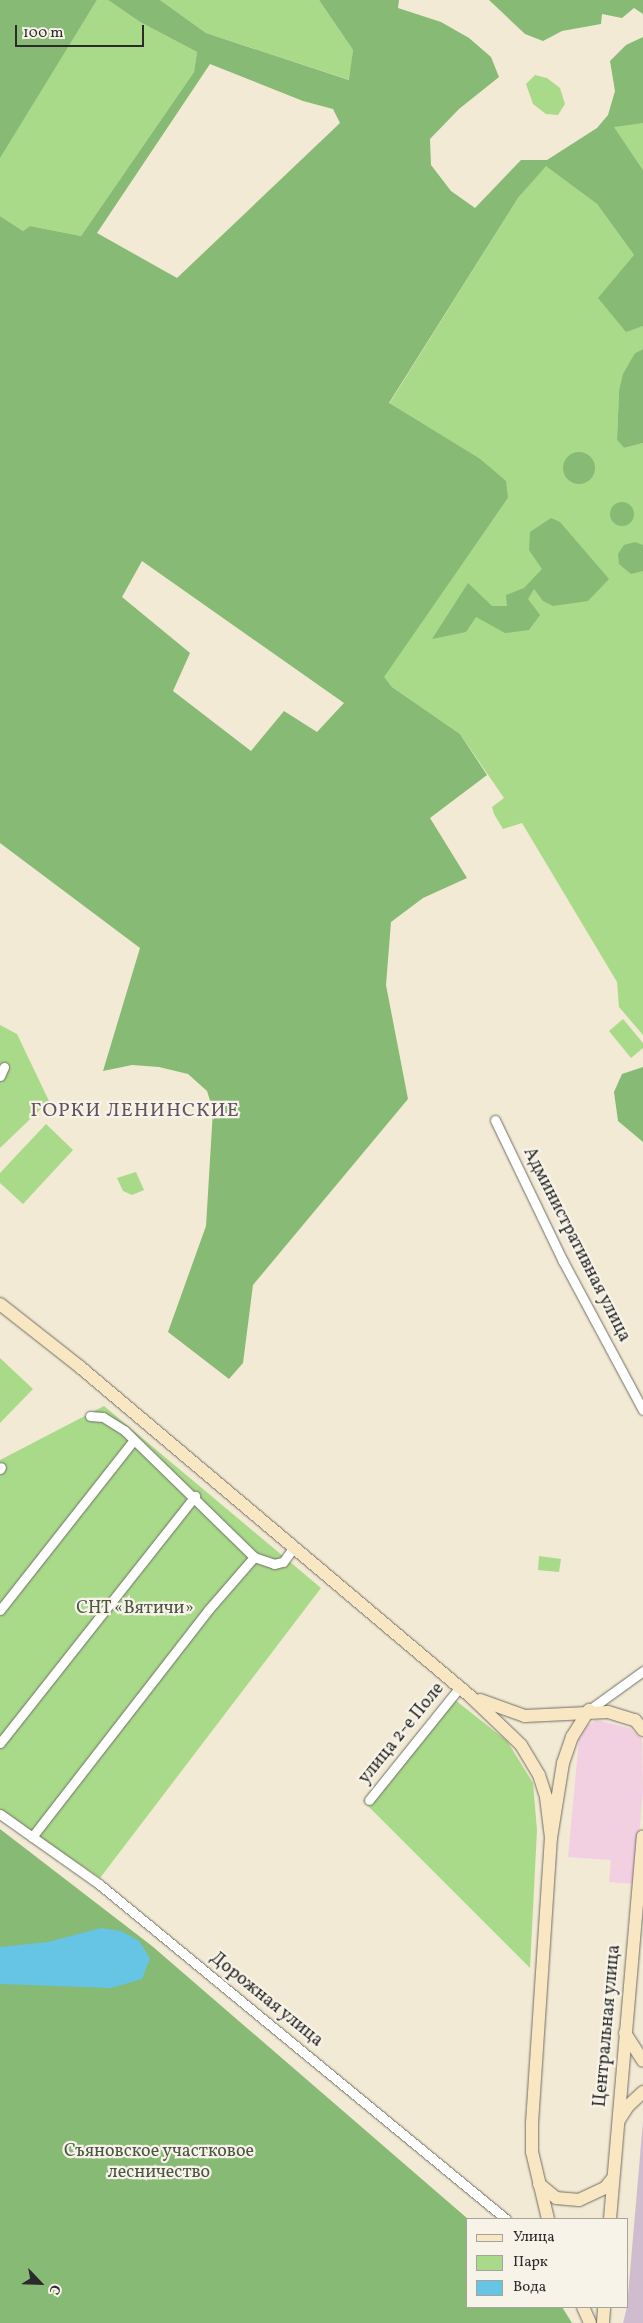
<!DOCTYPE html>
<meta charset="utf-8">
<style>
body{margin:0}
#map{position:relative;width:643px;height:2323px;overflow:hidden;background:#f2ead4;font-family:Vollkorn,serif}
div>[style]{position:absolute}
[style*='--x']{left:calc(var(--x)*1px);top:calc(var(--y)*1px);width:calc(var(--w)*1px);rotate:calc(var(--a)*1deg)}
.built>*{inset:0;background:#f2cfe1}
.industrial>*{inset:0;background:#cfbdcf}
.green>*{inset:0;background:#a9da89}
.forest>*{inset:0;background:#86ba75}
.round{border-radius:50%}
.water>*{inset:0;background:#66c4e4}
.roads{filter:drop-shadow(0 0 1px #716e66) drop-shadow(0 0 1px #716e66)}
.street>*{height:9px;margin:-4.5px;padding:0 4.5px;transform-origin:4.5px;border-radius:4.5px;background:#fff}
.secondary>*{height:12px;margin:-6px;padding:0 6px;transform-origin:6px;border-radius:6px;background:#f9e7c3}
span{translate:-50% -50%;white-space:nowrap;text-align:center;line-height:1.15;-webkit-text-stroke:4.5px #f7f3e8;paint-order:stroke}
.street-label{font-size:18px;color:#2b2b2b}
.park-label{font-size:18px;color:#4a5742}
.quarter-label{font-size:20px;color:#645260;letter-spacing:1px}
.legend{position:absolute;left:466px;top:2218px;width:162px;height:90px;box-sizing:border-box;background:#f7f3e8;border:1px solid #a5a39c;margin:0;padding:6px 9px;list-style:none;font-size:15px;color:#2b2b2b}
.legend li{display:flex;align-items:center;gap:10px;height:25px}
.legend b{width:25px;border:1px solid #a5a39c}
.north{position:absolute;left:15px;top:2258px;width:50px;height:50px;-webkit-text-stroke:4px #f7f3e8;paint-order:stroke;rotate:114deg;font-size:14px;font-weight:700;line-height:20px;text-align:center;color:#2b2b2b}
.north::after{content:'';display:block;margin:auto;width:18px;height:22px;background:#2b2b2b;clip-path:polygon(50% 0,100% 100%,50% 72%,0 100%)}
.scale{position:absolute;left:15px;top:25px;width:129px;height:22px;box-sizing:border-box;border:2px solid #2b2b2b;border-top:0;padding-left:6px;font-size:15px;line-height:18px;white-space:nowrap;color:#2b2b2b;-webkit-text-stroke:4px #f7f3e8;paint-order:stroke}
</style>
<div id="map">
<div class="built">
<i style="clip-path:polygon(596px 1720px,629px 1728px,642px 1739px,643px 1790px,635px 1884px,609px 1882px,611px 1860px,568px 1857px,579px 1739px,586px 1727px)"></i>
</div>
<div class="industrial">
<i style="clip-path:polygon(643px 2121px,643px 2323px,623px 2323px,627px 2307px)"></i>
</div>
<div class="green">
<i style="clip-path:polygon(97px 0,108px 0,140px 22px,197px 52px,194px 72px,81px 236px,30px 226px,23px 231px,0 216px,0 157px)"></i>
<i style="clip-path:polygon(160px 0,319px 0,353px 50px,350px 80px,206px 33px)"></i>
<i style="clip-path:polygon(535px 75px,547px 78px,560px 88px,565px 104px,558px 115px,546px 114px,533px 104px,526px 84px)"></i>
<i style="clip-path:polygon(633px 122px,643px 123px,643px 170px,613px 126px)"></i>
<i style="clip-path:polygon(546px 165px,597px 204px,634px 255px,626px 331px,643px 326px,643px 349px,635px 353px,619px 391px,617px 440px,624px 448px,643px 443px,643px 1035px,619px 1007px,617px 982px,522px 823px,503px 829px,494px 814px,492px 807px,504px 798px,460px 734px,392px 687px,383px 677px,508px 498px,479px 458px,389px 404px,518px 198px)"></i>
<i style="clip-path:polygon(623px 1019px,643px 1043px,643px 1048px,631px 1058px,609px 1031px)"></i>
<i style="clip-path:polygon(0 1025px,17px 1034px,49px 1101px,0 1148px)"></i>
<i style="clip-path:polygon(46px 1124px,73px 1150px,23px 1204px,0 1183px,0 1173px)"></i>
<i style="clip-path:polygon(136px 1172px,144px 1190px,132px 1195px,123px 1191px,117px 1178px)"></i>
<i style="clip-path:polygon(0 1358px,33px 1389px,0 1423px)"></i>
<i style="clip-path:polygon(104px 1406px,321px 1588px,100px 1878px,0 1811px,0 1460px)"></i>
<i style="clip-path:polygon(539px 1556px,561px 1559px,559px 1572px,538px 1570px)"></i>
<i style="clip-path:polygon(450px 1696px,507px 1741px,533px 1783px,537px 1830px,530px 1968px,363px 1801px)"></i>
</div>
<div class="forest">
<i style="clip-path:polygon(0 0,97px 0,0 158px)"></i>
<i style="clip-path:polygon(evenodd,108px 0,160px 0,206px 33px,349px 80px,353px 50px,319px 0,399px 0,398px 8px,441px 22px,469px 38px,491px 57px,499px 77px,459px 109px,430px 139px,431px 165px,451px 191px,475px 208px,521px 160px,547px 160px,597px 128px,608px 115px,615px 91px,610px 61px,626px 45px,643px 37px,643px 123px,614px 127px,643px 170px,643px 326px,626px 332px,598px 298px,634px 255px,597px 204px,546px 166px,518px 198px,389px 403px,479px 458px,506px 481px,508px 498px,384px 677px,392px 687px,460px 734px,487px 775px,430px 818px,467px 878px,423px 898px,391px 922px,386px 985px,408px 1099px,253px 1285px,243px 1363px,229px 1379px,168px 1332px,206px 1226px,213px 1110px,207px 1091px,188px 1074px,159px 1067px,132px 1065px,103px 1071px,140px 948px,0 843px,0 216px,23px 231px,30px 226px,81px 236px,194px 72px,197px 52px,140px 22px,108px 0,210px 64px,303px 101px,333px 109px,340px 123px,177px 278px,97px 233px,210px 64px,108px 0,142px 561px,344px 703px,317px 732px,284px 711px,251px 751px,173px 691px,190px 653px,122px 597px,142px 561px)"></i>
<i style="clip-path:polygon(489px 0,643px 0,643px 14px,634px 8px,622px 18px,602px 14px,601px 24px,562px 31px,543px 41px,525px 34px)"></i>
<i style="clip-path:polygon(643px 349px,643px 443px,624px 448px,617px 440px,619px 391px,623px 374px,635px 353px)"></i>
<i class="round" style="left:563px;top:452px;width:32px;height:32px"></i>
<i class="round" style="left:610px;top:502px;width:24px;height:24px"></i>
<i style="clip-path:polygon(551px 518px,560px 522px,609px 579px,588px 601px,553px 606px,543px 601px,534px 589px,528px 599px,540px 615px,529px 630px,505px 633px,476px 617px,466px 632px,432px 639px,468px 583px,492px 606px,507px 606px,506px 595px,524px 588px,542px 569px,529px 550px,530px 532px)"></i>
<i style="clip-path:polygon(635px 542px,643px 545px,643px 571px,631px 574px,619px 564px,618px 554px,624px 545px)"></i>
<i style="clip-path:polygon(643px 1067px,643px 1142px,618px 1121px,614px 1092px,622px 1074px)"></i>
<i style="clip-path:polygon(0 1829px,152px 1946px,468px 2219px,467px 2307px,562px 2307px,572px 2323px,0 2323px)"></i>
</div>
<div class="water">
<i style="clip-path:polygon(101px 1928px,121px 1931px,139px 1941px,150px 1958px,142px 1979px,111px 1988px,0 1984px,0 1947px,48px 1942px)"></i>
</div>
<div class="roads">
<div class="street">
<i style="--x:0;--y:1076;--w:10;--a:-66"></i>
<i style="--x:495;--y:1120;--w:157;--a:64.3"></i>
<i style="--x:563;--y:1261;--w:169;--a:61.8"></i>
<i style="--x:90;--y:1416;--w:13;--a:4"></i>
<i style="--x:103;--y:1417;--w:26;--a:32"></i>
<i style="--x:125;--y:1431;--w:180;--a:44.3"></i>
<i style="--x:254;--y:1557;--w:21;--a:19"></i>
<i style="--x:274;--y:1564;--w:9;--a:-13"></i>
<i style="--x:283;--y:1562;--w:19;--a:-54"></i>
<i style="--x:0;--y:1469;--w:2;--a:-63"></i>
<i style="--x:0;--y:1610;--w:216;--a:-51.8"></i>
<i style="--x:589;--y:1710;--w:67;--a:-35.8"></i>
<i style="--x:0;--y:1743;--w:315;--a:-51.7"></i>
<i style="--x:369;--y:1800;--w:145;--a:-51.2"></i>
<i style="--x:0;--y:1814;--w:121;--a:35.3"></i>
<i style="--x:99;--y:1884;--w:527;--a:39.46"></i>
<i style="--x:32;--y:1837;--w:289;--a:-52.2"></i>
<i style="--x:209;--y:1609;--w:69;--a:-49.1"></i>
</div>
<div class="secondary">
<i style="--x:0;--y:1304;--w:102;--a:38.2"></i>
<i style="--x:80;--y:1367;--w:512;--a:40.16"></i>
<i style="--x:471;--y:1697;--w:69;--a:43.8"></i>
<i style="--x:521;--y:1745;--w:35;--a:59"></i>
<i style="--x:539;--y:1775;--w:23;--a:72"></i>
<i style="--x:546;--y:1797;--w:41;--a:83"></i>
<i style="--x:480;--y:1700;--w:48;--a:19.6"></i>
<i style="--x:525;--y:1716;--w:83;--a:-2.8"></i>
<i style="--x:608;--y:1712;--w:28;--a:17"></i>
<i style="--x:635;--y:1720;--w:13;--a:51"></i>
<i style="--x:625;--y:2033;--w:33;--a:57"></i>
<i style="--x:619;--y:2120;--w:17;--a:-57"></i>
<i style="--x:628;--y:2106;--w:21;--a:-43"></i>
<i style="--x:539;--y:2184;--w:22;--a:39"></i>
<i style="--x:556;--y:2198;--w:23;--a:5"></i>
<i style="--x:579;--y:2200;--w:29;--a:-25"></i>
<i style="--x:605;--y:2188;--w:13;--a:-51"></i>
<i style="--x:548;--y:2219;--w:69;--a:-103.4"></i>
<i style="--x:532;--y:2152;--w:29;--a:-90"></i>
<i style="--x:532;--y:2123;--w:286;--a:-86.2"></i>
<i style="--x:551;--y:1838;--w:76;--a:-80.9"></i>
<i style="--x:563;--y:1763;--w:28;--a:-71"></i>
<i style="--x:572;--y:1737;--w:32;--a:-58"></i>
<i style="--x:610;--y:2219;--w:384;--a:-85.1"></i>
<i style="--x:583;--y:2307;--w:17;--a:66"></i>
<i style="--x:603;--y:2323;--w:16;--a:-86"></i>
</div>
</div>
<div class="street-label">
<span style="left:576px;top:1245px;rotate:63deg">Административная улица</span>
<span style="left:402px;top:1734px;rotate:-51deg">улица 2-е Поле</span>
<span style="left:266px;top:2000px;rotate:39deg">Дорожная улица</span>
<span style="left:608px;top:2026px;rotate:-85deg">Центральная улица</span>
</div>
<div class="park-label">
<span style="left:135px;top:1609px">СНТ «Вятичи»</span>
<span style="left:159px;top:2163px">Съяновское участковое<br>лесничество</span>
</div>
<div class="quarter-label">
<span style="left:135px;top:1111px">ГОРКИ ЛЕНИНСКИЕ</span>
</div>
<ul class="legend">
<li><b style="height:6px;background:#f9e7c3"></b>Улица</li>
<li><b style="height:14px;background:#a9da89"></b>Парк</li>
<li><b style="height:14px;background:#66c4e4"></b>Вода</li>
</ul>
<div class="north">С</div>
<div class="scale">100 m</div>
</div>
